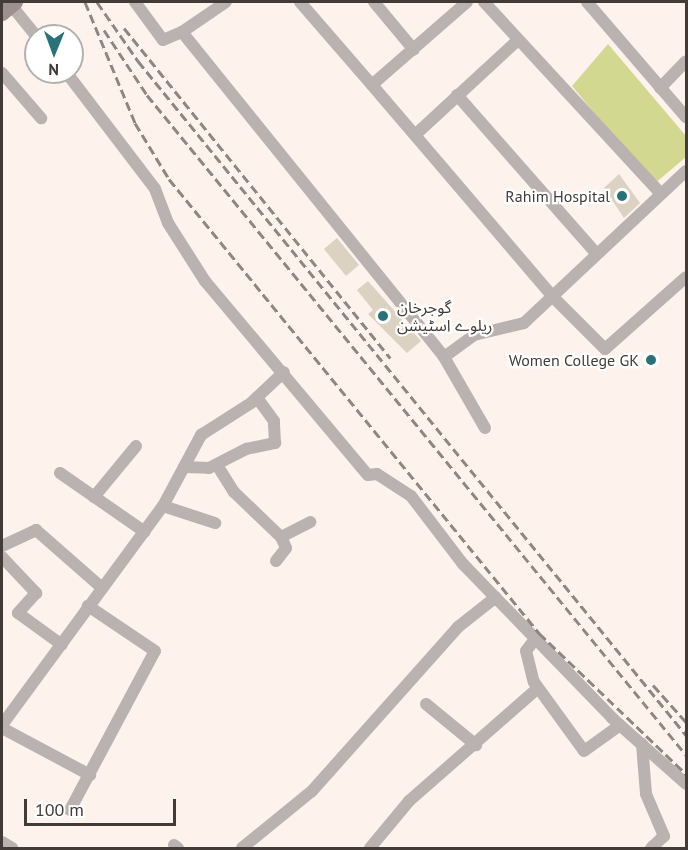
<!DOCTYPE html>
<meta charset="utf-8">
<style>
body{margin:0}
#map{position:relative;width:688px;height:850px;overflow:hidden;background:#fdf2ec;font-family:"PT Sans","Noto Sans Arabic",sans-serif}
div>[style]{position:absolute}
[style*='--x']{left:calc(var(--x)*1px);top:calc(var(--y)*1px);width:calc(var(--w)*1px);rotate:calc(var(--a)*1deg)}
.green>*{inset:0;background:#d3d890}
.building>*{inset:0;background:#dbd2c2}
.street>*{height:12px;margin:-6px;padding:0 6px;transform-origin:6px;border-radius:6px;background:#bab1b1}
.secondary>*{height:16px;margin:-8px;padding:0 8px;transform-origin:8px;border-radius:8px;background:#9d908f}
.rail>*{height:3px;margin-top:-1.5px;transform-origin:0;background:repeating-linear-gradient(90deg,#8e8681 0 9px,transparent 0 13.5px)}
.dots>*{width:16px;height:16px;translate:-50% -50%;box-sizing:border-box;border:3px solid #fff;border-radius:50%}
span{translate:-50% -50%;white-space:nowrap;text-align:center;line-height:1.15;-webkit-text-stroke:4.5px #fff;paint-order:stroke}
.poi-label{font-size:16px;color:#423b38}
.right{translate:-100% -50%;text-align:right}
.left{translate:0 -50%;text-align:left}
.frame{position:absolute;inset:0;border:3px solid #423b38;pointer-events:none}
.north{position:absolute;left:24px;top:24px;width:60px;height:60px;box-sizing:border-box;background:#fff;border:2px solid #b3b1af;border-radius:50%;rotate:181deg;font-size:16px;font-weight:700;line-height:24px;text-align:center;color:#423b38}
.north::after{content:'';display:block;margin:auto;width:21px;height:27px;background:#287278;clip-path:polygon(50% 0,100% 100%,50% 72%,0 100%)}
.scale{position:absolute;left:24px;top:799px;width:152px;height:27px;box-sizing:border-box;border:3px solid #423b38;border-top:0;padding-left:8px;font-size:18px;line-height:21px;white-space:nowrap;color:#423b38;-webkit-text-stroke:4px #fff;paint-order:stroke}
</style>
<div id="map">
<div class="green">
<i style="clip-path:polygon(608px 44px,686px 136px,686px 157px,653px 185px,572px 86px)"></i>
</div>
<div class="building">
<i style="clip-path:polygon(619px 174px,640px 203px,624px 218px,604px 188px)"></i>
<i style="clip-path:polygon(337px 238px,359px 265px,346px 276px,324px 249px)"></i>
<i style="clip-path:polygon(368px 281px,421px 341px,407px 353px,368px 314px,373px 310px,357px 290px)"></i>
</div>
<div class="street">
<i style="--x:135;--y:2;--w:47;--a:53.6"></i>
<i style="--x:163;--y:40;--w:21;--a:-23"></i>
<i style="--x:182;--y:32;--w:417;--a:51.1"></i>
<i style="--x:300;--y:2;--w:110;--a:49.1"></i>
<i style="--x:374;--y:2;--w:62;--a:50.2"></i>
<i style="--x:467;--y:2;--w:126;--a:138.9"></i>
<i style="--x:372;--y:85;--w:277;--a:49.5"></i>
<i style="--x:552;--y:296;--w:75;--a:45"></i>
<i style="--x:605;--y:349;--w:108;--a:-41.6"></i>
<i style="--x:484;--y:2;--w:261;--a:47.3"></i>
<i style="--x:587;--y:2;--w:152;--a:49.3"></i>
<i style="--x:11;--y:5;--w:40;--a:51"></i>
<i style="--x:182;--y:32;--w:53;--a:-34.3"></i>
<i style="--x:66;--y:72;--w:147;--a:52.7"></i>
<i style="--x:155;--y:189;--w:36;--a:69"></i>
<i style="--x:168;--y:223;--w:69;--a:57.5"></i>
<i style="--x:205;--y:281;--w:253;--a:50"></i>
<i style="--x:368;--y:475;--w:9;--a:-6"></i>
<i style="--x:377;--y:474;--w:40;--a:32.9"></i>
<i style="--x:411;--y:496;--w:86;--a:52.6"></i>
<i style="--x:463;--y:564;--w:214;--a:45.9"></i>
<i style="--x:612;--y:718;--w:99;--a:41.7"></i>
<i style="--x:2;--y:73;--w:60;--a:49.1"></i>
<i style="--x:660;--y:88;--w:37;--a:-46"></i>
<i style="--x:457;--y:95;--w:210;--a:48.7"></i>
<i style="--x:415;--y:135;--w:140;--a:-42.7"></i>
<i style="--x:485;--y:428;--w:82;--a:-120"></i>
<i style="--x:444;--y:357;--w:37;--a:-36"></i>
<i style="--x:474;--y:335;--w:51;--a:-13.5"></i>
<i style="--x:524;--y:323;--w:222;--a:-43.2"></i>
<i style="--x:217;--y:465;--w:32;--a:58"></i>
<i style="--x:234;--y:492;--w:65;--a:43.8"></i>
<i style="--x:281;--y:537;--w:33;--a:-27"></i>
<i style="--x:184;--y:467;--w:25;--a:2"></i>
<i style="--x:209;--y:468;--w:42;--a:-27.2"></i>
<i style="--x:246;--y:449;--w:30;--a:-12"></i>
<i style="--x:275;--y:443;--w:22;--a:-93"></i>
<i style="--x:274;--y:421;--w:29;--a:-126"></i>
<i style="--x:60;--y:473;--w:103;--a:34.8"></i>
<i style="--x:94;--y:497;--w:66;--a:-50.5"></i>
<i style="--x:163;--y:506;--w:55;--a:18.1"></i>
<i style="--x:2;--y:546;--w:38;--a:-25"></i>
<i style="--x:36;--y:530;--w:88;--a:41.3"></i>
<i style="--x:2;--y:557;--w:50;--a:46.6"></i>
<i style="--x:36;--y:593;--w:27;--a:132"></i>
<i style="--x:18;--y:613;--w:54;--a:36"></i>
<i style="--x:276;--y:561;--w:16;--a:-52"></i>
<i style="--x:286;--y:548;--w:12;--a:-114"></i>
<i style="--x:536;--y:638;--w:16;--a:128"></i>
<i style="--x:526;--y:651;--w:32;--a:76"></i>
<i style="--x:534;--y:682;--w:85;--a:54.1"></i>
<i style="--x:584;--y:751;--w:44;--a:-35.8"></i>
<i style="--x:426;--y:704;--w:65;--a:39.4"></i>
<i style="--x:2;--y:725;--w:272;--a:-53.7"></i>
<i style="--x:163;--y:506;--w:81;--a:-61.8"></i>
<i style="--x:201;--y:435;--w:59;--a:-32.6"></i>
<i style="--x:251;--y:403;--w:45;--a:-43.2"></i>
<i style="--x:2;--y:728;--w:100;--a:28.1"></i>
<i style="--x:642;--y:744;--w:50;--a:85.4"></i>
<i style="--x:646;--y:794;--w:46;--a:66.8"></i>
<i style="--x:664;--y:836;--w:18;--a:137"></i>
<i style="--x:70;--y:810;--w:180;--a:-61.9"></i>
<i style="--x:155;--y:651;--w:81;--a:-146.1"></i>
<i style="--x:2;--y:842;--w:12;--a:31"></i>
<i style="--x:174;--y:845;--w:5;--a:37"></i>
<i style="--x:242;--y:848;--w:90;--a:-39.2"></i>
<i style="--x:312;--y:791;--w:220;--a:-48.3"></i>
<i style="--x:458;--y:627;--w:48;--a:-38.3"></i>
<i style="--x:370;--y:848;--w:61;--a:-50.3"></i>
<i style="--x:409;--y:801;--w:170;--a:-41.2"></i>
</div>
<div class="secondary">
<i style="--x:2;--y:13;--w:17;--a:-40"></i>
</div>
<div class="rail">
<i style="--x:85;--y:2;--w:131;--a:67.5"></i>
<i style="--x:135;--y:123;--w:66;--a:58.7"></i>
<i style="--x:169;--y:179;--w:586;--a:50.82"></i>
<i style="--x:539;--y:633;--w:204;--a:43.8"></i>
<i style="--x:97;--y:2;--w:72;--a:55.2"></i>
<i style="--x:138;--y:61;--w:869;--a:50.89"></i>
<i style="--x:124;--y:28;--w:424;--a:51.1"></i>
<i style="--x:104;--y:30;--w:78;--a:56.5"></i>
<i style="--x:147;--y:95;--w:852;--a:50.76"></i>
<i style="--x:653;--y:685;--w:50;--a:48.3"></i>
</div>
<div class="dots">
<i style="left:622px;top:196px;background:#287278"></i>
<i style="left:383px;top:316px;background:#287278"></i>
<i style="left:651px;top:360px;background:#287278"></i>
</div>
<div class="poi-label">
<span class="right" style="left:610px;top:196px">Rahim Hospital</span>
<span class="left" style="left:397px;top:316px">گوجرخان<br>ریلوے اسٹیشن</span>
<span class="right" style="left:639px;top:360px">Women College GK</span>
</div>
<div class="frame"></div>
<div class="north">N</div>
<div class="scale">100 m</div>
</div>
